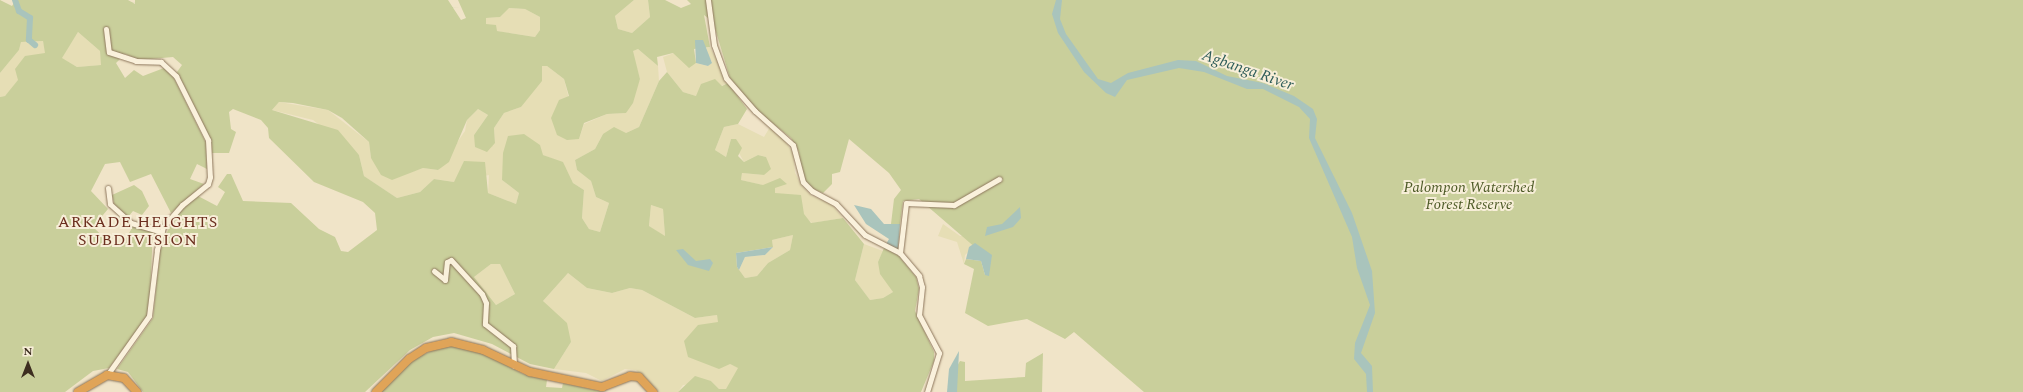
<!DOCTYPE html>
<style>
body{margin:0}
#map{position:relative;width:2023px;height:392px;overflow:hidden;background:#f0e4c8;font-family:Spectral,serif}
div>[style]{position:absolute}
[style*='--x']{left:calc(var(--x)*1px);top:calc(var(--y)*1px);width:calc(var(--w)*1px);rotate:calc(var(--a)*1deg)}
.farmland>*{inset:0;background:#e6deb5}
.green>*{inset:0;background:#c9cf9b}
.water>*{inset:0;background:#a9c4bc}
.river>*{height:6px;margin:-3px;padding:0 3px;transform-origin:3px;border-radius:3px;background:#a9c4bc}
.roads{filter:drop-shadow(0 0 1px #8d765c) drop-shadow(0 0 1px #8d765c)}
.minor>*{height:5px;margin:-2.5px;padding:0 2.5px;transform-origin:2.5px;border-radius:2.5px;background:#faf1dc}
.highway>*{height:8px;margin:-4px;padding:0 4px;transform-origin:4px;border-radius:4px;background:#e0a458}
span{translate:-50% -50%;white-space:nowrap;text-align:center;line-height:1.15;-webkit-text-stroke:4px #f7eed8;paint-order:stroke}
.park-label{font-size:15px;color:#4d5a26;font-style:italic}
.water-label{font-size:16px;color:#2f5d5a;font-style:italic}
.neighbourhood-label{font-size:16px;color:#6b2e1e;letter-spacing:1px}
.north{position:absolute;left:8px;top:344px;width:40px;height:40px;-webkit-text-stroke:3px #f7eed8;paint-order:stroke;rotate:0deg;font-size:11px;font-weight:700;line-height:16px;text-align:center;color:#3d2e20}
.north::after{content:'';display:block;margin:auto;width:14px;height:18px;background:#3d2e20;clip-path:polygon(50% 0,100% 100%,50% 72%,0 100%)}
</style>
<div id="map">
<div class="farmland">
<i style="clip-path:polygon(634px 0,648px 0,650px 17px,632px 33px,618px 29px,615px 16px)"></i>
<i style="clip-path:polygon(508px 8px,525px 9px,540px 17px,540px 30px,535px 37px,496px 31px,486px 24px,486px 18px,500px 17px)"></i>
<i style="clip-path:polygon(78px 32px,100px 51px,102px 65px,77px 67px,61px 58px)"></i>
<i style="clip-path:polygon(43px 41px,46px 53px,5px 96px,0 97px,0 73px,19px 50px,21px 42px)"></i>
<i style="clip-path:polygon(710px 47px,728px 83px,696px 96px,683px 92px,667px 72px,663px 57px,674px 53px,689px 67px,696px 63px,708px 66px,712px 62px,704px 49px)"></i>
<i style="clip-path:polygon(638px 49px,658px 66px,659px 81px,639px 127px,626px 133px,603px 134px,595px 149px,575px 160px,577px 170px,591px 181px,596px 197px,609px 203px,600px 232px,589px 229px,582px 218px,584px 190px,573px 183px,563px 163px,543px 155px,502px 180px,519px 193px,516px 204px,488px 193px,489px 175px,454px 182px,434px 179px,420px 192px,397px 198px,364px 176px,359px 155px,313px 120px,272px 110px,279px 102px,328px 110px,369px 142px,371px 158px,411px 172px,423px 168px,438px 170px,465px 131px,467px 120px,478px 109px,488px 115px,474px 135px,495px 143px,494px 128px,504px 113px,521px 107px,542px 66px,547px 66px,564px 79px,579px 139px,584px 124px,607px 114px,626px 113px,640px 79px,632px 51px)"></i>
<i style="clip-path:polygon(738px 124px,764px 137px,770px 127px,782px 136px,793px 153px,795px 173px,802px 186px,812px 196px,831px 204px,843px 218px,812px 223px,775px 193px,775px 188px,741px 180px,742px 173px,764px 175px,766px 157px,758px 155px,744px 162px,731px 139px,726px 157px,715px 150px,724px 127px)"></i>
<i style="clip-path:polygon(651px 205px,663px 209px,665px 237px,649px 226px)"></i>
<i style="clip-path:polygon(943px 224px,960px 236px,985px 236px,965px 255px,964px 264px,957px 242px,938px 236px)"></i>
<i style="clip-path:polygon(793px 235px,790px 250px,768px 263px,757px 276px,745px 278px,739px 270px,745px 257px,765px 255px,773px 247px,772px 240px)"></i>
<i style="clip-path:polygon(864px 244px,883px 251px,878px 262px,893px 292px,883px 298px,870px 300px,855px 280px)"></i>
<i style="clip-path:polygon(491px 264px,500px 264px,515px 294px,496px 305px,474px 277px)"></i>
<i style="clip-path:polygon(568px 273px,587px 288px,612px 293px,630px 288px,642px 290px,695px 318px,717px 315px,730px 364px,739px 368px,727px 389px,719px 389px,711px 381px,683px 385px,678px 392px,659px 392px,636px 370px,625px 369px,602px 381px,586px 373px,554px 369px,571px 342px,543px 301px)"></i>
</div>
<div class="green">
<i style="clip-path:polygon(evenodd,0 0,12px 6px,16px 0,128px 0,135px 4px,135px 0,448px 0,461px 20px,466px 18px,458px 0,634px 0,615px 16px,618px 29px,632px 33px,650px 17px,648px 0,665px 0,681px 8px,691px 4px,687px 0,2023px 0,2023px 392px,1144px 392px,1074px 332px,1065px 339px,1027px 319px,988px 326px,965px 313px,974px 269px,964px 264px,966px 259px,981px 261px,985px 275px,991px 261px,919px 199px,903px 201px,900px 224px,891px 224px,894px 199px,901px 190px,889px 173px,849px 139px,840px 172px,832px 174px,832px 184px,823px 193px,813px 189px,801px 176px,799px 152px,791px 138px,755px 109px,730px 78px,713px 22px,704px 15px,710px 47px,694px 49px,696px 63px,689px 68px,673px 53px,657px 57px,658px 66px,638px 49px,633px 51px,640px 79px,633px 103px,626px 113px,607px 114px,584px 123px,579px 139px,567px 140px,557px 135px,551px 118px,559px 100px,569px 96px,564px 79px,547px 66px,542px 66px,542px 81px,521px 107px,504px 113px,494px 128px,495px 143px,487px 152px,475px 147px,474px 135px,488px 115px,478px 109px,467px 120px,449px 162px,438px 170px,423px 168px,392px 180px,381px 175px,371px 158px,369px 142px,342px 118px,328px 110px,293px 103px,279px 102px,272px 110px,338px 130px,359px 155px,364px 176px,397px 198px,420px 192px,434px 179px,454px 182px,464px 161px,485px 162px,488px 193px,516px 204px,519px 193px,502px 180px,503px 153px,508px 136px,524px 134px,540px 145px,543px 155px,563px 162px,573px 183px,584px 190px,582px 218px,589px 229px,600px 232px,609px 203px,596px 197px,591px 181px,577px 170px,575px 160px,595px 149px,603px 134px,614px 127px,626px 133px,639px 127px,659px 81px,667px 72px,683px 92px,696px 96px,701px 84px,715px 79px,722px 86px,728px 83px,747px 109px,738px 124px,724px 127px,715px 150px,726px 157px,731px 139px,736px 139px,742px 148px,738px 156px,744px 162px,758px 155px,766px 157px,771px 169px,764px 175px,742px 173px,741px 180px,763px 185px,780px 178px,787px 184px,775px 188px,775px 193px,801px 195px,804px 214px,811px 223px,843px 218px,864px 244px,855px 280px,870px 300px,883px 298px,893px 292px,880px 274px,878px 262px,884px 248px,898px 255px,916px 277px,919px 289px,915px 311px,934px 352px,934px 361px,921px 392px,678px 392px,695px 376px,711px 381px,719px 389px,726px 389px,738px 368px,730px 364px,719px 369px,688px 357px,684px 341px,698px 325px,718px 322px,717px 315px,695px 318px,642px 290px,630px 288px,612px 293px,587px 288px,568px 273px,543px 301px,567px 323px,571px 342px,554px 369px,530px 364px,492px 344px,454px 333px,433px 337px,410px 350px,365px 392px,143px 392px,128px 372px,117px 369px,153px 318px,160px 251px,168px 230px,180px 210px,198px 196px,217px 206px,225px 192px,218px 187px,227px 174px,231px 174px,243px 201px,291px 203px,319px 229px,335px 237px,341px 251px,348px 252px,377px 230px,375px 213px,363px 202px,314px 182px,269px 138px,268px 128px,261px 120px,233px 109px,229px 112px,231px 129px,236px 132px,229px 153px,212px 153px,211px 140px,177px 72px,182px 65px,173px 57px,139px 60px,125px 54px,116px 63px,125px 78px,134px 70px,143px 76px,164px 68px,173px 76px,206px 143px,207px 169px,197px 164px,190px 179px,204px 184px,171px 213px,151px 174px,130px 182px,120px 162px,105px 164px,91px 191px,108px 209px,93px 227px,113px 246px,123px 244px,133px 226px,153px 231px,149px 314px,109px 368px,93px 371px,65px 392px,0 392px,0 97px,5px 96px,18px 80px,15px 69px,25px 56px,45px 53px,43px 41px,21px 42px,19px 50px,0 73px,0 0,509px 8px,525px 9px,540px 17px,540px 30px,535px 37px,497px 31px,496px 25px,486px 24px,486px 18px,500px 17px,509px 8px,0 0,78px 32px,100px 51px,101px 65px,77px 67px,62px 58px,78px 32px,0 0,651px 205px,663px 209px,665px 236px,649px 226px,651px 205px,0 0,793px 235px,790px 250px,768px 263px,757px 276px,745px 278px,737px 267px,736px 253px,773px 247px,772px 240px,793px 235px,0 0,491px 264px,500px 264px,515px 294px,496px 305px,474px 277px,491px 264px)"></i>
<i style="clip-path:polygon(134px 185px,142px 191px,149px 206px,142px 215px,133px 211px,128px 217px,115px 207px,112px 195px)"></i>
<i style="clip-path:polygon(446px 344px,479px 351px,523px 374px,547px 380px,546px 387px,562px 388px,563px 383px,604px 392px,380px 392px,412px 360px)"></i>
<i style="clip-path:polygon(1043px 353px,1042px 392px,957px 392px,956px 368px,960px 361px,965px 362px,965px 381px,1025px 377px,1026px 363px)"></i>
</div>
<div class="water">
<i style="clip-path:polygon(1056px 0,1062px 0,1060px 19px,1066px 34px,1098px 79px,1111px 83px,1128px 73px,1178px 60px,1196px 61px,1227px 76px,1263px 83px,1294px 96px,1313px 109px,1317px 119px,1315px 138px,1352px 213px,1372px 271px,1375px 313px,1361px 353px,1372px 366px,1373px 392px,1367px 392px,1366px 374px,1354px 359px,1355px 343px,1370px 305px,1357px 268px,1352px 237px,1309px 138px,1310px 119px,1299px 107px,1263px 89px,1247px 89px,1204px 72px,1179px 68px,1127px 80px,1115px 97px,1106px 93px,1084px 72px,1058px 33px,1052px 14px)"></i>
<i style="clip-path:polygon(695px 40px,703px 40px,712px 63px,708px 66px,696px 63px)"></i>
<i style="clip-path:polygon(854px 205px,871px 209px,884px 224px,900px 224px,898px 249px,886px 244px,889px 239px,866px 224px)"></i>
<i style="clip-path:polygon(1020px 207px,1021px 218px,1013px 227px,985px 236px,987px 227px,1002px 224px)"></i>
<i style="clip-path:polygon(975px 243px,992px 255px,989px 276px,985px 275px,981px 261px,966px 259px,969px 247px)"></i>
<i style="clip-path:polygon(773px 247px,765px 255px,745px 257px,739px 270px,737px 267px,736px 253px)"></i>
<i style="clip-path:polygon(683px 249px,696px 261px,710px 259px,713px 263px,709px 271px,688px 265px,676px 250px)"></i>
<i style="clip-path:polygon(959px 351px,957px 392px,947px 392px,949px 369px)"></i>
</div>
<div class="river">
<i style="--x:15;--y:0;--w:12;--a:70"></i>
<i style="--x:19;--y:11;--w:13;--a:32"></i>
<i style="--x:30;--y:18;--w:22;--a:93"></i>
<i style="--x:29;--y:40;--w:8;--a:40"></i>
</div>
<div class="roads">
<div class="minor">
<i style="--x:708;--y:0;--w:45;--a:82.4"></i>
<i style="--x:714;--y:45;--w:35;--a:70"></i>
<i style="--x:726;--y:78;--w:44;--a:48.7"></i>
<i style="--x:755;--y:111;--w:51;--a:41.8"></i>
<i style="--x:793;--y:145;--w:38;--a:75"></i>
<i style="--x:803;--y:182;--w:13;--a:45"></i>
<i style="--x:812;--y:191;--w:27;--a:28"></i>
<i style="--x:836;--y:204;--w:42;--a:46.9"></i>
<i style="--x:865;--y:235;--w:39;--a:27"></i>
<i style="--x:900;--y:253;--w:30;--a:50"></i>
<i style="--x:919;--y:276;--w:11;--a:75"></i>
<i style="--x:922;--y:287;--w:28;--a:96"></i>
<i style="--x:919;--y:315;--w:43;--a:62.2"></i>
<i style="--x:939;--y:353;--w:41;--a:107.1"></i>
<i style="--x:106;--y:29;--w:23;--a:83"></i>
<i style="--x:109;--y:52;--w:28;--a:18"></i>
<i style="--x:136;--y:61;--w:25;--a:2"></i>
<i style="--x:161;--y:62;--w:21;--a:43"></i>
<i style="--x:176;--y:76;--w:72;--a:63.4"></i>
<i style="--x:208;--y:140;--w:37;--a:87"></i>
<i style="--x:210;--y:177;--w:7;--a:106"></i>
<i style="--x:208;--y:184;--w:33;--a:141"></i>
<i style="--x:182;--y:205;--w:29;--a:131"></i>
<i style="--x:163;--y:227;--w:24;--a:105"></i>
<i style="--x:157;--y:250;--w:66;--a:96.9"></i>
<i style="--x:149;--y:316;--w:72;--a:125.4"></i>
<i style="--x:108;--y:188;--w:16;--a:83"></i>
<i style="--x:110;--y:204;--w:28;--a:42"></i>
<i style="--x:131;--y:223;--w:32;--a:16"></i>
<i style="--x:900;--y:253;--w:50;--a:-83.2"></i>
<i style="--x:906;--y:203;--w:48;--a:2.4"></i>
<i style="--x:954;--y:205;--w:52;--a:-30"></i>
<i style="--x:434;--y:271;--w:14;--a:39"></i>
<i style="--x:445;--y:280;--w:18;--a:-84"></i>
<i style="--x:447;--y:262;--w:4;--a:-27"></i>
<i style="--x:451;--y:260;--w:46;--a:47.6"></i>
<i style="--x:482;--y:294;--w:10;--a:66"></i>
<i style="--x:486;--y:303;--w:21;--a:93"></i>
<i style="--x:485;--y:324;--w:36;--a:38"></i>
<i style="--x:513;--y:346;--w:20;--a:87"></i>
</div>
<div class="highway">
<i style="--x:78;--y:392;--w:34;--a:-30"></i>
<i style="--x:107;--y:375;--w:17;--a:10"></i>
<i style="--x:124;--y:378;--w:19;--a:47"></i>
<i style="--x:376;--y:392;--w:47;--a:-45"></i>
<i style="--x:409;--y:359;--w:20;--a:-33"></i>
<i style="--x:426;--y:348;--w:26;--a:-13"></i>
<i style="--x:451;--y:342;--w:33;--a:14"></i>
<i style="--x:483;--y:350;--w:52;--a:25.1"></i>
<i style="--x:530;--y:372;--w:74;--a:11.8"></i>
<i style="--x:602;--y:387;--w:30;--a:-21"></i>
<i style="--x:630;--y:376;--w:9;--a:6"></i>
<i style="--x:639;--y:377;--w:21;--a:47"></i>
</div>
</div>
<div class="park-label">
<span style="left:1469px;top:196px">Palompon Watershed<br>Forest Reserve</span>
</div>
<div class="water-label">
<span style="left:1248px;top:70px;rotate:19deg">Agbanga River</span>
</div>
<div class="neighbourhood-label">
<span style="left:138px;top:231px">ARKADE HEIGHTS<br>SUBDIVISION</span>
</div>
<div class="north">N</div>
</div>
